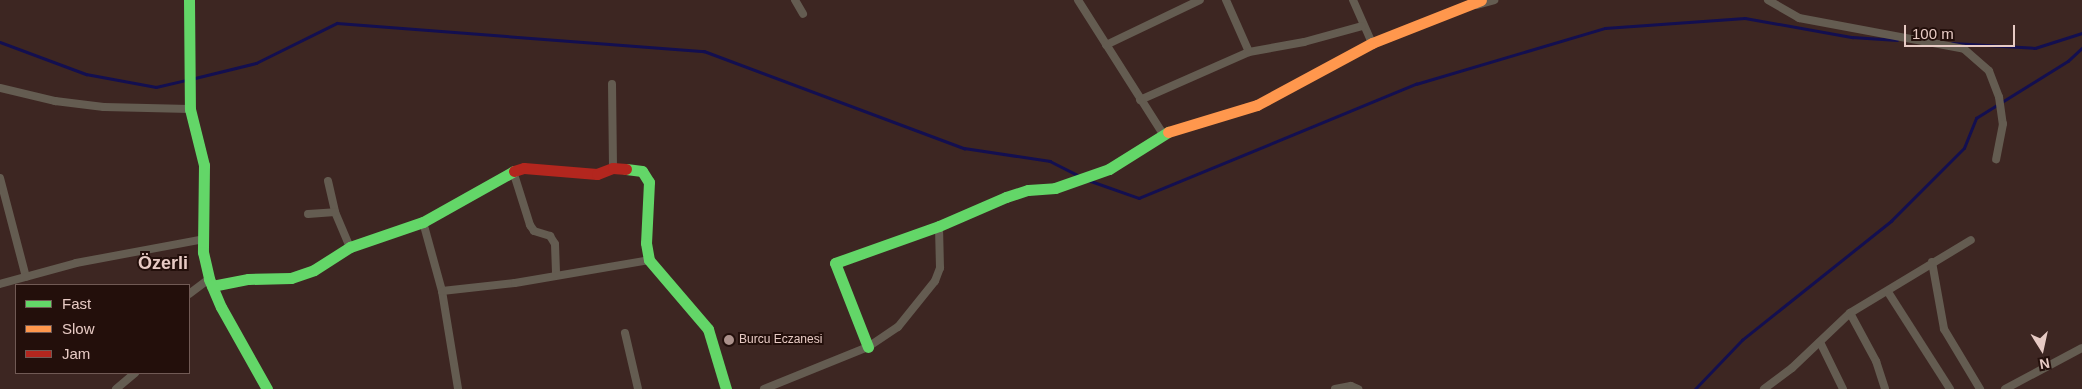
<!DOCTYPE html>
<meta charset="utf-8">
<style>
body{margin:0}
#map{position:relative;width:2082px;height:389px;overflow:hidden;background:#3d2622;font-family:Arial,sans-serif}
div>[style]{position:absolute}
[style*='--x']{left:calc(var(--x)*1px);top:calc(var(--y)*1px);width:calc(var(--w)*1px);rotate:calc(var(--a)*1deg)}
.stream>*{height:2.5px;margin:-1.25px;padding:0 1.25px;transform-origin:1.25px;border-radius:1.25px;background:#130f50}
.street>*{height:8px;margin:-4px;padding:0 4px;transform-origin:4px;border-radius:4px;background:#645c51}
.fast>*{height:11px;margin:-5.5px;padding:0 5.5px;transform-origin:5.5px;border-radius:5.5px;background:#63d668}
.slow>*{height:11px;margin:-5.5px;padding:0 5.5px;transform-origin:5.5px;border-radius:5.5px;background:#ff974d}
.jam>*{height:11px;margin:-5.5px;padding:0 5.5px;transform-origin:5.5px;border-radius:5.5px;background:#b3261e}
.dots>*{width:14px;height:14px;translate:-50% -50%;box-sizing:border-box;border:2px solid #230f0b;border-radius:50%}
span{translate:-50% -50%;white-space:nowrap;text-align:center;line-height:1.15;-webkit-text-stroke:4px #230f0b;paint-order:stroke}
.poi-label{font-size:12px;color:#e7cac4}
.left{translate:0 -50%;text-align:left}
.district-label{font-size:18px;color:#e7cac4;font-weight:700}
.legend{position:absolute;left:15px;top:284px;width:175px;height:90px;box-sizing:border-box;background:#230f0b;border:1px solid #715a55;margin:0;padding:6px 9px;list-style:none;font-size:15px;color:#e7cac4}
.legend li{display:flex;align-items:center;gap:10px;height:25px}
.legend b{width:25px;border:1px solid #715a55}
.north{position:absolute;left:2017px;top:324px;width:50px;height:50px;-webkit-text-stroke:4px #230f0b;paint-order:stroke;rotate:170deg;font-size:14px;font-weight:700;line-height:20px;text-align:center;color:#e7cac4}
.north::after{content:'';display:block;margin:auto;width:18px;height:22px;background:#e7cac4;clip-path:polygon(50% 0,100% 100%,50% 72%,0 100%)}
.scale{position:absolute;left:1904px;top:25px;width:111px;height:22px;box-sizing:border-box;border:2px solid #e7cac4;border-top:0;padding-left:6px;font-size:15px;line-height:18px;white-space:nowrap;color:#e7cac4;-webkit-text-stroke:4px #230f0b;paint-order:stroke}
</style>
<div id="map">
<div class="stream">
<i style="--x:0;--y:42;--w:92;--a:20.4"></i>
<i style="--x:86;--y:74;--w:71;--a:10.5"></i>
<i style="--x:156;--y:87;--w:31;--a:-13"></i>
<i style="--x:1952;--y:43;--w:83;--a:3.4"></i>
<i style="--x:2035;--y:48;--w:49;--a:-17.7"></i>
<i style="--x:191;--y:79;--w:67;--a:-13.8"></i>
<i style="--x:256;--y:63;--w:90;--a:-26.3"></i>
<i style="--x:337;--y:23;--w:368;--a:4.4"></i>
<i style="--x:704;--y:51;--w:278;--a:20.5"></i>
<i style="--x:964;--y:148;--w:87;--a:8.6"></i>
<i style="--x:1050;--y:161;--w:33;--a:27"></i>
<i style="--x:1088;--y:180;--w:54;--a:19.4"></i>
<i style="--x:1139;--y:198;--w:300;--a:-22.4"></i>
<i style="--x:1416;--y:84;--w:197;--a:-16.5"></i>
<i style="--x:1605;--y:28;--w:140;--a:-4.1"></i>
<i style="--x:1745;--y:18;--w:109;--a:10.1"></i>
<i style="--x:1852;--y:37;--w:45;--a:3.8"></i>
<i style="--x:1695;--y:389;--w:68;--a:-46.2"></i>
<i style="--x:1742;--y:340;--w:191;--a:-38.6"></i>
<i style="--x:1891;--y:221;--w:103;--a:-45"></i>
<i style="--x:1964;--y:148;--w:32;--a:-68"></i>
<i style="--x:1976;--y:118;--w:108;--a:-31.8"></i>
<i style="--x:2068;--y:61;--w:19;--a:-43"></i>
</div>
<div class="street">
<i style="--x:795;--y:0;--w:16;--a:60"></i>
<i style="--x:1078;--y:0;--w:159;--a:57.6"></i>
<i style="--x:1226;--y:0;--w:57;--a:66.1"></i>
<i style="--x:1353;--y:0;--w:47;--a:66.2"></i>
<i style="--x:1768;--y:0;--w:36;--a:30"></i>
<i style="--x:1799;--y:18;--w:168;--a:10.6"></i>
<i style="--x:1964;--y:49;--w:33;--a:41"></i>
<i style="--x:1989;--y:71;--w:28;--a:69"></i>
<i style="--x:1999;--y:97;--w:27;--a:82"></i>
<i style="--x:2003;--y:124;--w:36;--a:101"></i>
<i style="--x:1477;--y:5;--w:18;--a:-16"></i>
<i style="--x:1106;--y:45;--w:104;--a:-25.6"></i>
<i style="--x:612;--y:84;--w:84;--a:89.3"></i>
<i style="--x:0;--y:88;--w:57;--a:13.3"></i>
<i style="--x:55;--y:101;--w:49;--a:7"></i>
<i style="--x:104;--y:107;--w:86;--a:1.3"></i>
<i style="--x:1140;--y:100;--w:119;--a:-23.8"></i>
<i style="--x:1249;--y:52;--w:56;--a:-10.3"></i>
<i style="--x:1304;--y:42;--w:60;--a:-15.4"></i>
<i style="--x:513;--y:171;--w:57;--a:72.5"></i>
<i style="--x:530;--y:225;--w:7;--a:56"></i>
<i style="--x:534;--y:231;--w:17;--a:17"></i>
<i style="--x:550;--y:236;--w:9;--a:58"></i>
<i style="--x:555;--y:244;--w:31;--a:88"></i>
<i style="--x:0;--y:178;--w:102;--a:75.3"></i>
<i style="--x:328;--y:181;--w:32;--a:77"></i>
<i style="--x:335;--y:212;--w:38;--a:67"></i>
<i style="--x:308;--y:214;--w:27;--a:-4"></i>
<i style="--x:423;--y:222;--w:72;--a:74.6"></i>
<i style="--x:442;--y:291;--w:99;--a:80.7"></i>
<i style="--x:1932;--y:262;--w:68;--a:79.8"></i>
<i style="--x:1944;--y:329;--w:70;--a:59"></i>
<i style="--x:0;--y:284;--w:79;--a:-15.4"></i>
<i style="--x:76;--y:263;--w:130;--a:-10.6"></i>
<i style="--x:442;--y:291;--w:73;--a:-6.3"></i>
<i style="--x:515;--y:283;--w:136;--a:-9.7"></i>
<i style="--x:1888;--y:292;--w:115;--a:57.4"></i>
<i style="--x:189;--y:294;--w:25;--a:-37"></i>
<i style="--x:1850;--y:313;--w:55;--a:61.6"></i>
<i style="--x:1876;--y:361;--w:29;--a:72"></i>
<i style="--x:625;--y:333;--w:57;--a:76.9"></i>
<i style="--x:1820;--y:342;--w:52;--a:63.9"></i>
<i style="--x:116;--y:389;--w:25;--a:-40"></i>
<i style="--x:764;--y:389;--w:112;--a:-22"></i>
<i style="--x:868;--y:347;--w:36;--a:-34"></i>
<i style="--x:898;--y:327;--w:59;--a:-51.2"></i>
<i style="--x:935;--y:281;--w:14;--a:-69"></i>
<i style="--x:940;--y:268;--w:42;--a:-91.4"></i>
<i style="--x:1335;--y:389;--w:16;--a:-11"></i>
<i style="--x:1351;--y:386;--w:8;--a:23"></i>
<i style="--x:1764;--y:389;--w:35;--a:-37"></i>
<i style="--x:1792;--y:368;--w:80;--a:-43.5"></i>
<i style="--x:1850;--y:313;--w:141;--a:-31.1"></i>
<i style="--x:2005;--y:389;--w:87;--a:-28"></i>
</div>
<div class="fast">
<i style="--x:189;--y:0;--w:109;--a:89.5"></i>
<i style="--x:190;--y:109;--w:58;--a:76"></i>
<i style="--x:204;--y:165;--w:87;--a:90.7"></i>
<i style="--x:203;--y:252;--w:28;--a:77"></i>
<i style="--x:209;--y:279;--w:30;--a:67"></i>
<i style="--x:221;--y:307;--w:94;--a:60.7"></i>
<i style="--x:626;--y:169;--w:16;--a:7"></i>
<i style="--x:642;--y:171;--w:13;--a:58"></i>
<i style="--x:649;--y:182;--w:61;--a:92.8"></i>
<i style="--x:646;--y:243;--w:17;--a:80"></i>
<i style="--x:649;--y:260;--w:91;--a:49.5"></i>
<i style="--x:708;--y:329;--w:63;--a:73.3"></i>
<i style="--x:212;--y:286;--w:37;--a:-11"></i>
<i style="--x:248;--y:279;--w:43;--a:-1.3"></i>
<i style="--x:291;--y:278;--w:24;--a:-19"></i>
<i style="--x:314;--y:270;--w:43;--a:-32.6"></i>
<i style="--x:350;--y:247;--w:77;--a:-18.9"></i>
<i style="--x:423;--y:222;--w:104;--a:-29.3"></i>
<i style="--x:868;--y:347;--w:90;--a:-111.4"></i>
<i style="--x:835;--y:263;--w:110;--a:-19.6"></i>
<i style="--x:939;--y:226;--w:73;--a:-23.4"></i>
<i style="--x:1006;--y:197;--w:23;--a:-18"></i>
<i style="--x:1028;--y:190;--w:27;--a:-4"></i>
<i style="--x:1055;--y:188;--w:57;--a:-19.4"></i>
<i style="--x:1109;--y:169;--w:70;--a:-32.1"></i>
</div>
<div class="slow">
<i style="--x:1168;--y:132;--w:93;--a:-16.9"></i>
<i style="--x:1257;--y:105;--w:131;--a:-28.3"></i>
<i style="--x:1372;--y:43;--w:117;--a:-21.5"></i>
</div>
<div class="jam">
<i style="--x:514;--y:171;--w:10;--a:-17"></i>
<i style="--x:524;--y:168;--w:73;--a:4.7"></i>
<i style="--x:597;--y:174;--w:17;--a:-21"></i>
<i style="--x:613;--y:168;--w:13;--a:4"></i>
</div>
<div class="dots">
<i style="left:729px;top:340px;background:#ac918b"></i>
</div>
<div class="poi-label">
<span class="left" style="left:739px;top:340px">Burcu Eczanesi</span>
</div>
<div class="district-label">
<span style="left:163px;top:263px">Özerli</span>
</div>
<ul class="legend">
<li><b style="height:6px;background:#63d668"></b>Fast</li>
<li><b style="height:6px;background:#ff974d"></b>Slow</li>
<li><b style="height:6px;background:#b3261e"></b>Jam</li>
</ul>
<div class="north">N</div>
<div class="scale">100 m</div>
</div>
